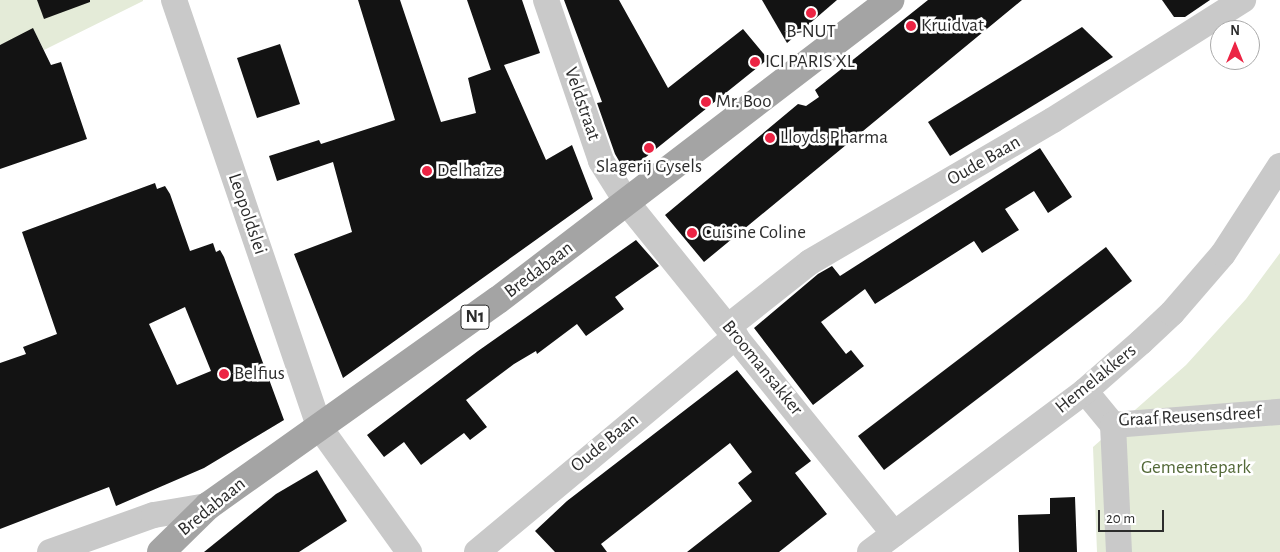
<!DOCTYPE html>
<style>
body{margin:0}
#map{position:relative;width:1280px;height:552px;overflow:hidden;background:#fff;font-family:"Alegreya Sans",sans-serif}
div>[style]{position:absolute}
[style*='--x']{left:calc(var(--x)*1px);top:calc(var(--y)*1px);width:calc(var(--w)*1px);rotate:calc(var(--a)*1deg)}
.green>*{inset:0;background:#e4ebd8}
.building>*{inset:0;background:#131313}
.minor>*{height:26px;margin:-13px;padding:0 13px;transform-origin:13px;border-radius:13px;background:#c9c9c9}
.primary>*{height:28px;margin:-14px;padding:0 14px;transform-origin:14px;border-radius:14px;background:#a4a4a4}
.dots>*{width:14px;height:14px;translate:-50% -50%;box-sizing:border-box;border:2px solid #fff;border-radius:50%}
span{translate:-50% -50%;white-space:nowrap;text-align:center;line-height:1.15;-webkit-text-stroke:5px #fff;paint-order:stroke}
.shield-label span{padding:1px 4px;background:#fff;border:1px solid;border-radius:4px;-webkit-text-stroke-width:0}
.shield-label{font-size:18px;color:#2c2c2c;font-weight:700}
.poi-label{font-size:19px;color:#2c2c2c}
.left{translate:0 -50%;text-align:left}
.street-label{font-size:19px;color:#2c2c2c}
.park-label{font-size:19px;color:#536938}
.north{position:absolute;left:1210px;top:20px;width:50px;height:50px;box-sizing:border-box;background:#fff;border:1px solid #ababab;border-radius:50%;rotate:0deg;font-size:14px;font-weight:700;line-height:20px;text-align:center;color:#2c2c2c}
.north::after{content:'';display:block;margin:auto;width:18px;height:22px;background:#ec2444;clip-path:polygon(50% 0,100% 100%,50% 72%,0 100%)}
.scale{position:absolute;left:1098px;top:510px;width:66px;height:22px;box-sizing:border-box;border:2px solid #2c2c2c;border-top:0;padding-left:6px;font-size:15px;line-height:18px;white-space:nowrap;color:#2c2c2c;-webkit-text-stroke:4px #fff;paint-order:stroke}
</style>
<div id="map">
<div class="green">
<i style="clip-path:polygon(0 0,143px 0,143px 1px,44px 50px,33px 29px,0 45px)"></i>
<i style="clip-path:polygon(1280px 253px,1280px 552px,1097px 552px,1093px 447px,1186px 365px,1246px 299px)"></i>
</div>
<div class="building">
<i style="clip-path:polygon(37px 0,90px 0,90px 2px,44px 19px)"></i>
<i style="clip-path:polygon(358px 0,400px 0,441px 122px,476px 113px,468px 78px,501px 66px,491px 70px,467px 0,522px 0,540px 53px,504px 65px,546px 160px,572px 145px,593px 199px,343px 378px,294px 254px,352px 232px,333px 162px,277px 181px,269px 156px,319px 140px,321px 144px,395px 120px)"></i>
<i style="clip-path:polygon(564px 0,619px 0,668px 88px,743px 29px,768px 59px,626px 173px,615px 154px,597px 103px,602px 102px)"></i>
<i style="clip-path:polygon(762px 0,837px 0,787px 43px)"></i>
<i style="clip-path:polygon(928px 0,1022px 0,704px 262px,665px 215px,798px 104px,806px 106px,819px 97px,815px 90px)"></i>
<i style="clip-path:polygon(1162px 0,1210px 0,1185px 17px,1174px 17px)"></i>
<i style="clip-path:polygon(1082px 27px,1113px 57px,950px 156px,928px 122px)"></i>
<i style="clip-path:polygon(33px 28px,51px 65px,61px 62px,87px 139px,0 169px,0 45px)"></i>
<i style="clip-path:polygon(280px 44px,300px 104px,257px 118px,237px 58px)"></i>
<i style="clip-path:polygon(1040px 148px,1072px 197px,1048px 213px,1034px 191px,1005px 209px,1019px 230px,982px 253px,974px 241px,875px 304px,865px 289px,821px 322px,846px 354px,851px 350px,864px 366px,813px 405px,754px 328px,818px 274px,832px 266px,840px 276px)"></i>
<i style="clip-path:polygon(evenodd,155px 183px,157px 189px,165px 186px,170px 194px,190px 251px,213px 243px,216px 252px,220px 250px,224px 257px,284px 420px,204px 468px,116px 506px,109px 487px,0 529px,0 363px,26px 354px,23px 347px,57px 334px,22px 232px,155px 183px,185px 307px,211px 371px,177px 385px,149px 324px,185px 307px)"></i>
<i style="clip-path:polygon(636px 240px,659px 266px,615px 297px,624px 309px,586px 336px,577px 324px,537px 354px,536px 351px,514px 364px,466px 400px,487px 427px,470px 440px,464px 433px,421px 465px,404px 442px,384px 457px,367px 435px,478px 351px)"></i>
<i style="clip-path:polygon(1106px 247px,1132px 281px,884px 470px,858px 436px)"></i>
<i style="clip-path:polygon(737px 370px,811px 461px,795px 473px,827px 514px,779px 552px,687px 552px,752px 501px,738px 483px,752px 472px,730px 443px,601px 544px,607px 552px,555px 552px,535px 531px,567px 501px)"></i>
<i style="clip-path:polygon(317px 470px,347px 521px,299px 552px,204px 552px,276px 494px)"></i>
<i style="clip-path:polygon(1075px 497px,1077px 552px,1019px 552px,1018px 515px,1050px 514px,1050px 498px)"></i>
</div>
<div class="minor">
<i style="--x:174;--y:0;--w:452;--a:71.2"></i>
<i style="--x:320;--y:428;--w:153;--a:54.3"></i>
<i style="--x:546;--y:0;--w:170;--a:71.1"></i>
<i style="--x:601;--y:161;--w:51;--a:57.9"></i>
<i style="--x:628;--y:204;--w:424;--a:51.1"></i>
<i style="--x:729;--y:326;--w:103;--a:-38.3"></i>
<i style="--x:810;--y:262;--w:281;--a:-30.3"></i>
<i style="--x:1053;--y:120;--w:225;--a:-32.3"></i>
<i style="--x:1085;--y:391;--w:44;--a:50.5"></i>
<i style="--x:1113;--y:425;--w:168;--a:-4.5"></i>
<i style="--x:1113;--y:425;--w:127;--a:87.3"></i>
<i style="--x:50;--y:552;--w:110;--a:-19.6"></i>
<i style="--x:154;--y:515;--w:55;--a:-9.5"></i>
<i style="--x:477;--y:552;--w:337;--a:-39.8"></i>
<i style="--x:870;--y:552;--w:269;--a:-36.8"></i>
<i style="--x:1085;--y:391;--w:74;--a:-41.2"></i>
<i style="--x:1141;--y:342;--w:42;--a:-43.1"></i>
<i style="--x:1172;--y:313;--w:78;--a:-49.2"></i>
<i style="--x:1223;--y:254;--w:105;--a:-57.1"></i>
</div>
<div class="primary">
<i style="--x:161;--y:552;--w:66;--a:-44.4"></i>
<i style="--x:208;--y:506;--w:356;--a:-35.4"></i>
<i style="--x:498;--y:300;--w:494;--a:-37.4"></i>
</div>
<div class="dots">
<i style="left:811px;top:13px;background:#ec2444"></i>
<i style="left:911px;top:26px;background:#ec2444"></i>
<i style="left:755px;top:62px;background:#ec2444"></i>
<i style="left:706px;top:102px;background:#ec2444"></i>
<i style="left:770px;top:138px;background:#ec2444"></i>
<i style="left:649px;top:148px;background:#ec2444"></i>
<i style="left:427px;top:171px;background:#ec2444"></i>
<i style="left:692px;top:233px;background:#ec2444"></i>
<i style="left:224px;top:374px;background:#ec2444"></i>
</div>
<div class="shield-label">
<span style="left:475px;top:317px">N1</span>
</div>
<div class="poi-label">
<span class="left" style="left:921px;top:26px">Kruidvat</span>
<span style="left:811px;top:32px">B-NUT</span>
<span class="left" style="left:765px;top:62px">ICI PARIS XL</span>
<span class="left" style="left:716px;top:102px">Mr. Boo</span>
<span class="left" style="left:780px;top:138px">Lloyds Pharma</span>
<span style="left:649px;top:167px">Slagerij Gysels</span>
<span class="left" style="left:437px;top:171px">Delhaize</span>
<span class="left" style="left:702px;top:233px">Cuisine Coline</span>
<span class="left" style="left:234px;top:374px">Belfius</span>
</div>
<div class="street-label">
<span style="left:582px;top:104px;rotate:71deg">Veldstraat</span>
<span style="left:984px;top:161px;rotate:-30deg">Oude Baan</span>
<span style="left:247px;top:214px;rotate:71deg">Leopoldslei</span>
<span style="left:539px;top:270px;rotate:-37deg">Bredabaan</span>
<span style="left:762px;top:368px;rotate:51deg">Broomansakker</span>
<span style="left:1096px;top:379px;rotate:-39deg">Hemelakkers</span>
<span style="left:1190px;top:417px;rotate:-3deg">Graaf Reusensdreef</span>
<span style="left:605px;top:443px;rotate:-39deg">Oude Baan</span>
<span style="left:212px;top:507px;rotate:-39deg">Bredabaan</span>
</div>
<div class="park-label">
<span style="left:1196px;top:468px">Gemeentepark</span>
</div>
<div class="north">N</div>
<div class="scale">20 m</div>
</div>
